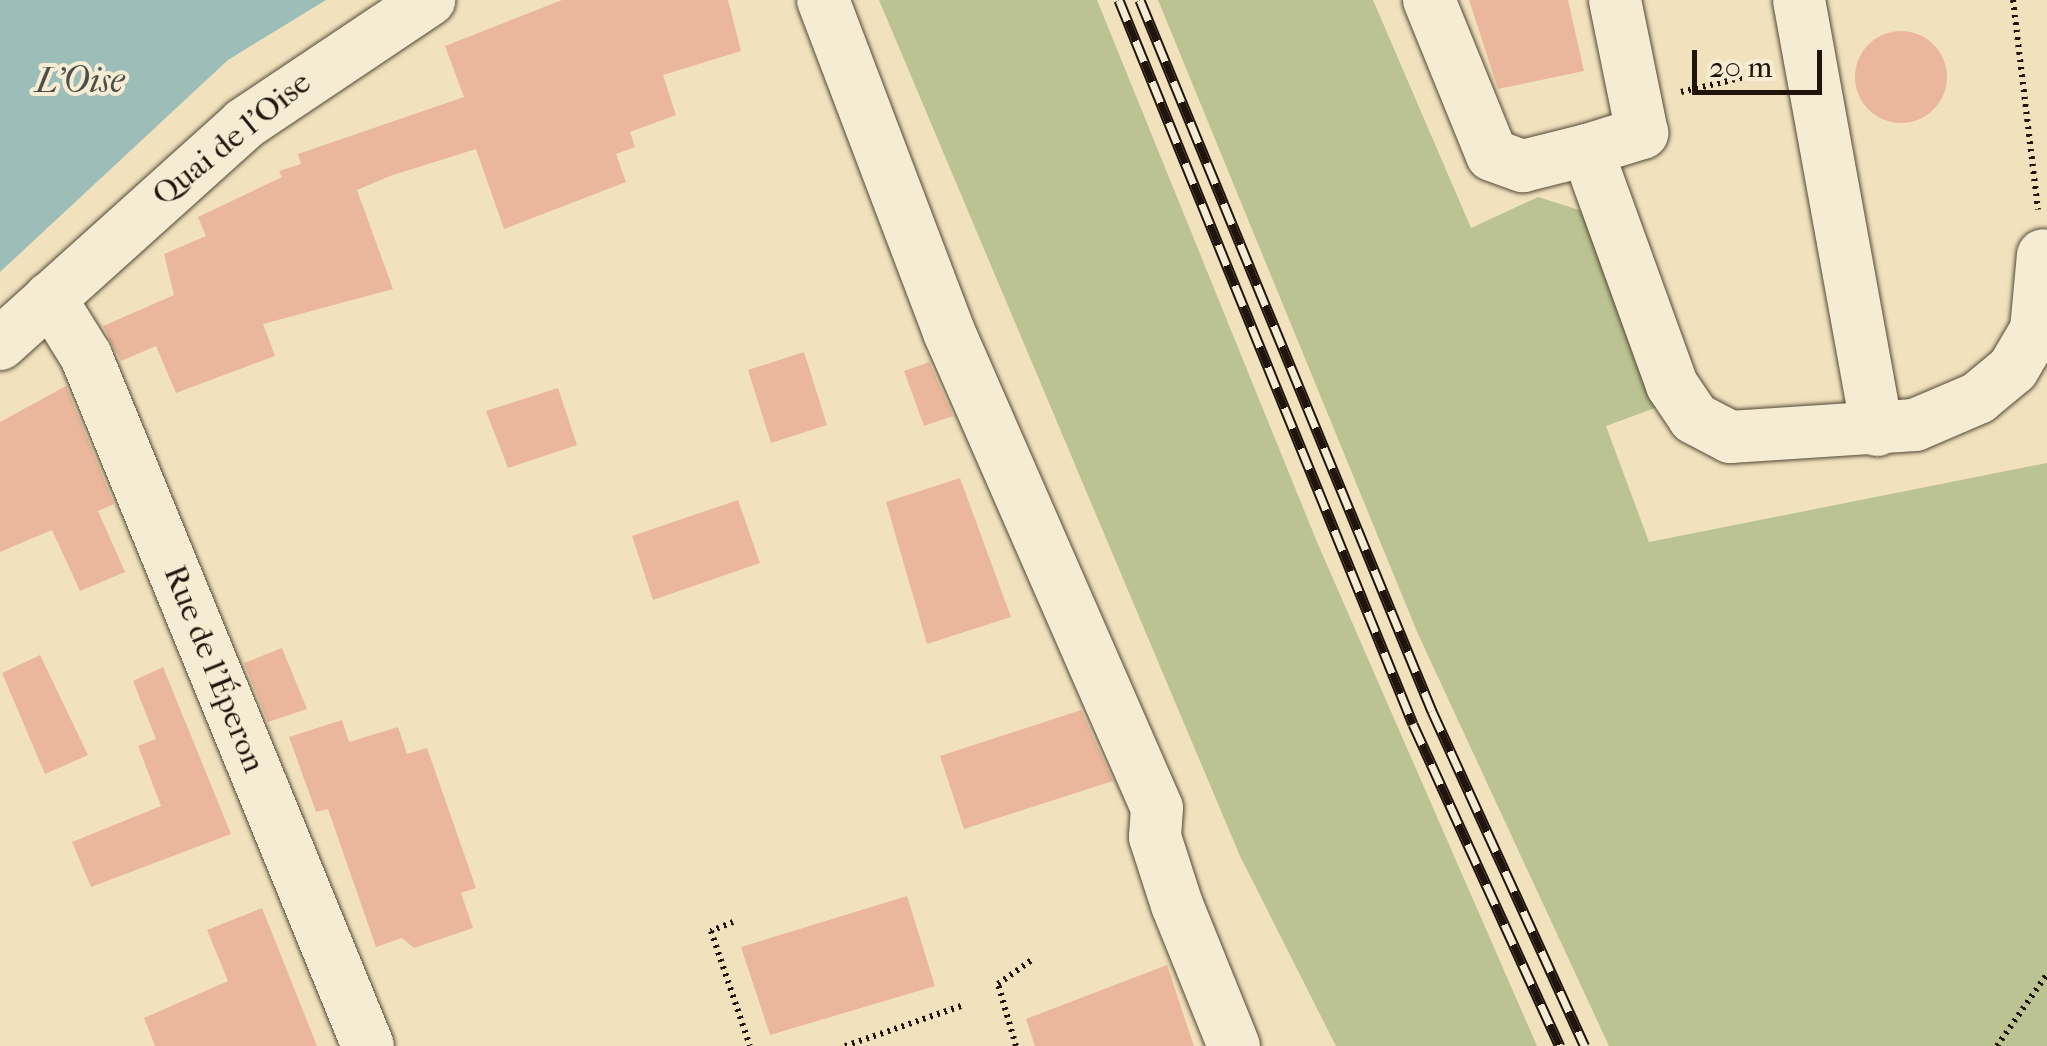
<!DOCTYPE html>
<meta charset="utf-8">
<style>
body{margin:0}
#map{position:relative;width:2047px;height:1046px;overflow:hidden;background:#f1e2bd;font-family:"IM FELL French Canon",serif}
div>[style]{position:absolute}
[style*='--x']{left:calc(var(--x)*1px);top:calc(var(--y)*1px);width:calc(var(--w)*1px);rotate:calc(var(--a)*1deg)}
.green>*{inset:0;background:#bac391}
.water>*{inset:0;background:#9cbdb8}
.building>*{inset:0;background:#ebb79c}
.round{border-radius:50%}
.path>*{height:6px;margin-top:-3px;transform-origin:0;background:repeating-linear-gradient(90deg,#21140c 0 2.5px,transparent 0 7.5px)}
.roads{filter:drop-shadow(0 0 2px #554838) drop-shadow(0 0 2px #554838)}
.minor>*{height:52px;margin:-26px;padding:0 26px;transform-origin:26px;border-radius:26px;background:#f6ecd4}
.rail>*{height:11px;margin-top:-5.5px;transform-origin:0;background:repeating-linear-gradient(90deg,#f6ecd4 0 22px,#21140c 0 44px);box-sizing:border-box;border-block:2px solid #21140c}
span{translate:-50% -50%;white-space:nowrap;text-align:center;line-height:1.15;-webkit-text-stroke:8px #f6ecd4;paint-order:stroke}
.street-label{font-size:32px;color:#21140c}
.water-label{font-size:35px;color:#4c4f48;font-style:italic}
.scale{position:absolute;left:1692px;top:50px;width:130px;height:45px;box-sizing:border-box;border:5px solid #21140c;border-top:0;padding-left:12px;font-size:30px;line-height:35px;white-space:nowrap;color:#21140c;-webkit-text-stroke:8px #f6ecd4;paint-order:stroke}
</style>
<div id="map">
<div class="green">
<i style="clip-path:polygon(879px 0,1097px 0,1317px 542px,1537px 1046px,1336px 1046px,1240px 856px)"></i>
<i style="clip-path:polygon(1158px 0,1373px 0,1471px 228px,1538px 197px,1595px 215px,1663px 405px,1606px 426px,1649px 542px,2047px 463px,2047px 1046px,1609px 1046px,1418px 634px)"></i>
</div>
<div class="water">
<i style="clip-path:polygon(0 0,326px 0,228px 60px,0 272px)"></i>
</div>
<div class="building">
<i style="clip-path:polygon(562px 0,728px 0,741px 51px,663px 75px,676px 115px,630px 132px,635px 147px,616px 154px,626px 182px,504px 229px,476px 149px,390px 176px,357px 190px,393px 289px,263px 324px,275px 356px,176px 393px,156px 346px,121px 361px,103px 326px,174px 295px,164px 254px,206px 236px,198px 217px,282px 177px,279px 171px,301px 164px,298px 154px,464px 97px,445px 46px)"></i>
<i style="clip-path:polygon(1469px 0,1568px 0,1584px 71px,1498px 89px)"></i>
<i class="round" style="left:1855px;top:31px;width:92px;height:92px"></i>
<i style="clip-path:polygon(804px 352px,827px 425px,771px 443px,748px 370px)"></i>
<i style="clip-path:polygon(929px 362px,953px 416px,924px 426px,904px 371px)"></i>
<i style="clip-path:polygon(66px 386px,114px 504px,98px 511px,125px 572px,80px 591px,52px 530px,0 552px,0 422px)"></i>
<i style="clip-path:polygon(558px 388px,577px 445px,508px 468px,486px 411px)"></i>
<i style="clip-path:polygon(960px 478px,1011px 617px,927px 644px,886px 502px)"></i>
<i style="clip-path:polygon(738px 500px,760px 563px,653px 600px,632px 536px)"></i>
<i style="clip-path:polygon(282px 648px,307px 709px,268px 722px,244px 663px)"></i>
<i style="clip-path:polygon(40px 655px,88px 755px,45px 774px,2px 673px)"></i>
<i style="clip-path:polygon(163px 667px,231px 834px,91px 887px,72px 842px,161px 806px,138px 746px,156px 739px,133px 681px)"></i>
<i style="clip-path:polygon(1081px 710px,1113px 781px,964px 829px,940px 756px)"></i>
<i style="clip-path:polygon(342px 720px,349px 742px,398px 727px,407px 754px,427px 748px,476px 888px,461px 893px,473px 928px,414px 948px,402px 938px,376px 947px,328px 809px,316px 812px,289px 737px)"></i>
<i style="clip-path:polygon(907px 896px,935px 986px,770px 1035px,741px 947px)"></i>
<i style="clip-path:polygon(262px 908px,317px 1046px,155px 1046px,144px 1018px,228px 981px,207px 930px)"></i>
<i style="clip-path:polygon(1167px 965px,1194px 1046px,1035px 1046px,1026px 1019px)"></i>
</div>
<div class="path">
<i style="--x:2013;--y:0;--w:211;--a:83.2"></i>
<i style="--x:1681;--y:92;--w:87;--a:-13.2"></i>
<i style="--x:733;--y:922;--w:24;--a:158"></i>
<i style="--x:711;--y:931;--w:121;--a:71.3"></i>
<i style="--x:845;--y:1046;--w:123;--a:-19"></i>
<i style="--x:1016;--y:1046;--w:65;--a:-106.2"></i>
<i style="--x:998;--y:984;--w:43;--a:-35.5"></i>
<i style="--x:1997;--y:1046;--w:88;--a:-55.2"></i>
</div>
<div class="roads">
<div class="minor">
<i style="--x:823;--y:0;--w:355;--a:69.2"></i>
<i style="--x:949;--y:332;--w:519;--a:66.4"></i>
<i style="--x:1157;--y:808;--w:29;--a:94"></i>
<i style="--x:1155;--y:837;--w:71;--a:72.1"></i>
<i style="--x:1177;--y:905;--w:152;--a:68"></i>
<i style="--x:1429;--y:0;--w:167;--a:67.9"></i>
<i style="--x:1492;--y:155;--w:33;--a:20"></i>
<i style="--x:1523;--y:166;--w:66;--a:-14"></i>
<i style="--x:1587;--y:150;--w:250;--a:70.1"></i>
<i style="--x:1672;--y:385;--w:40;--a:56"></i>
<i style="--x:1694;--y:418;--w:41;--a:27.8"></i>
<i style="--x:1730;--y:437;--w:185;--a:-3.7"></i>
<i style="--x:1915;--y:425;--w:69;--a:-23.2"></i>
<i style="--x:1978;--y:398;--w:45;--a:-39.6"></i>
<i style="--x:2013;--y:369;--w:45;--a:-59.5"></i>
<i style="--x:2036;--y:330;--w:75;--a:-84.7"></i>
<i style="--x:1799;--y:0;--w:437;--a:79.7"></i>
<i style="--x:1587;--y:150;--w:58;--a:-17.2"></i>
<i style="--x:1642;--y:133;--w:136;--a:-101.5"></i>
<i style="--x:50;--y:298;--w:68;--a:58.2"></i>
<i style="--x:86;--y:356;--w:745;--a:67.77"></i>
<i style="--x:0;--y:344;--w:329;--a:-42"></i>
<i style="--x:244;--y:124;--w:223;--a:-33.8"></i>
</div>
</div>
<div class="rail">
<i style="--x:1119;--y:0;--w:781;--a:67.9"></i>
<i style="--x:1413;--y:724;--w:354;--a:65.5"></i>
<i style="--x:1140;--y:0;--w:769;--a:67.67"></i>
<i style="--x:1432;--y:711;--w:368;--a:65.5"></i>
</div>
<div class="street-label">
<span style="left:232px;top:139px;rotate:-39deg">Quai de l'Oise</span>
<span style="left:214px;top:669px;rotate:68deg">Rue de l'Éperon</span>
</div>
<div class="water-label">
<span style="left:80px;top:81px">L’Oise</span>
</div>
<div class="scale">20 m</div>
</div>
